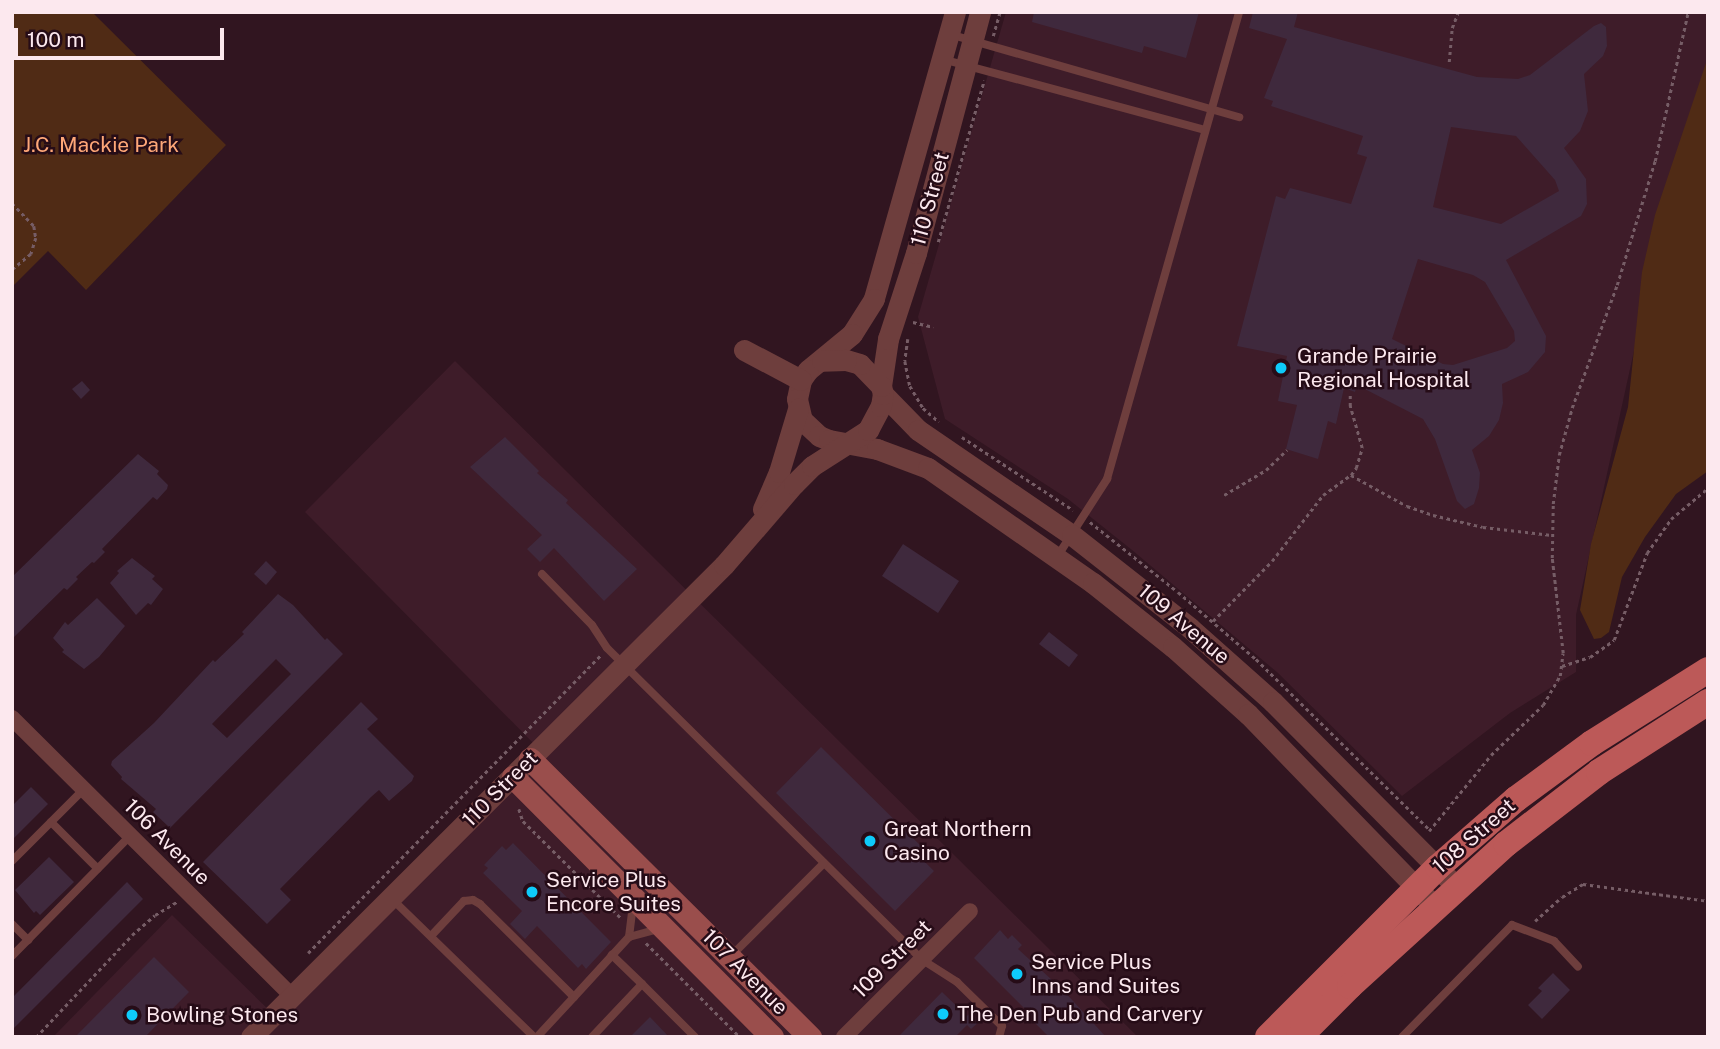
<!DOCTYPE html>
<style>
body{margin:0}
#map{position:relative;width:1720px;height:1049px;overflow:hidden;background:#311520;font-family:"Public Sans",sans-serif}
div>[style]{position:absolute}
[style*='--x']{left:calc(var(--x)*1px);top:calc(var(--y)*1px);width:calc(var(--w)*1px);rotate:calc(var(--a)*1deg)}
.built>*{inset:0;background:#3e1c29}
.green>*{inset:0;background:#502b15}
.building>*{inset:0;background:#3f293d}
.path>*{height:2.5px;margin-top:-1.25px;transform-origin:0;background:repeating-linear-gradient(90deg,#765d66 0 3.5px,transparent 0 7px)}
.service>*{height:8px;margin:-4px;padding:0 4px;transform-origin:4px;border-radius:4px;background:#6e3e3d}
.minor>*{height:16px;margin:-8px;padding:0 8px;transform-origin:8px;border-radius:8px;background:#6e3e3d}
.tertiary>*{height:21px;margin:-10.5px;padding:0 10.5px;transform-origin:10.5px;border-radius:10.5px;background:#6e3e3d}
.secondary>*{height:23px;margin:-11.5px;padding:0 11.5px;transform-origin:11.5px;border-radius:11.5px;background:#9a4e4c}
.primary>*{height:26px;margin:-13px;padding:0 13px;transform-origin:13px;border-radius:13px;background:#bc5958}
.dots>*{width:19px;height:19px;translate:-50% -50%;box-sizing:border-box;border:4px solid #260c17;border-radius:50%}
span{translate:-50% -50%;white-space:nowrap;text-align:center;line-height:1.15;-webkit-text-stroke:5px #260c17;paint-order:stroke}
.park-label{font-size:21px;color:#fea778}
.street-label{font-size:21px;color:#fce8ee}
.poi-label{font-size:21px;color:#fce8ee}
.left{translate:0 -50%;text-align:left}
.frame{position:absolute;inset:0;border:14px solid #fce8ee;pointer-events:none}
.scale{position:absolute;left:14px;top:28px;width:210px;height:32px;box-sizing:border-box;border:4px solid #fce8ee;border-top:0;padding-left:9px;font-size:21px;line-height:24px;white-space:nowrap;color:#fce8ee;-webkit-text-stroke:5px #260c17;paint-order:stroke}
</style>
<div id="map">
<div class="built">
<i style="clip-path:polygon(1006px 12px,1708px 12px,1708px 65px,1668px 196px,1576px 615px,1576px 672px,1510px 713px,1402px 796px,1278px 673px,1132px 550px,1068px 499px,945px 419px,918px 317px)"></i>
<i style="clip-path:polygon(455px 361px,1138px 1037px,53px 1037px,172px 915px,273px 1014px,539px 749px,305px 512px)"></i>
</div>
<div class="green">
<i style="clip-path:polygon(12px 12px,92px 12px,226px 145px,86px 290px,48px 251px,12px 287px)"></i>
<i style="clip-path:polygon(1708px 57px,1708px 471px,1676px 494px,1645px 537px,1622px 577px,1609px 632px,1601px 638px,1594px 639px,1580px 610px,1591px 544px,1628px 407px,1642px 272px,1655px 215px)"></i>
</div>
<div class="building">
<i style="clip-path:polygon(1034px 12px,1199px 12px,1186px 58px,1144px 46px,1142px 53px,1032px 22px)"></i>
<i style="clip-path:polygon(evenodd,1253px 12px,1298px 12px,1294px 27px,1477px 77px,1518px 79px,1530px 75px,1594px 26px,1601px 23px,1606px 27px,1607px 46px,1603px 56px,1584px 74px,1588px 111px,1580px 131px,1564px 148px,1586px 179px,1587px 204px,1581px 216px,1506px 260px,1546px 336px,1545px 352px,1528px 372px,1502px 384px,1503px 403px,1499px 420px,1489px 436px,1472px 450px,1480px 473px,1479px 488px,1474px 504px,1465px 509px,1457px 501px,1435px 439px,1423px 419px,1357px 385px,1355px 392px,1344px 388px,1336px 424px,1328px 421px,1318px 459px,1286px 449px,1297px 405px,1278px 401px,1287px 356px,1237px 346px,1276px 196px,1285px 199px,1290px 188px,1351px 204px,1367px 157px,1357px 154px,1363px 136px,1271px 106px,1273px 101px,1264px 98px,1287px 39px,1249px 28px,1253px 12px,1451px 127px,1516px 136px,1555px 180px,1559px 191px,1501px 224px,1433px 207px,1451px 127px,1253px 12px,1418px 259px,1473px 275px,1485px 282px,1514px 331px,1515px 341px,1507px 348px,1453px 365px,1443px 364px,1392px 339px,1418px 259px)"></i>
<i style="clip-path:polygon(82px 381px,90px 390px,81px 399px,72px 389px)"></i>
<i style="clip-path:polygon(505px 437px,539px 471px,537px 473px,568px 500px,566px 503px,637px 569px,604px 601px,554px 548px,540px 562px,527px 549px,542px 535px,470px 467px)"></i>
<i style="clip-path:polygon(138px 454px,159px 471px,157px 474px,168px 485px,167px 489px,157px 500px,153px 497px,102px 549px,105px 552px,94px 563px,92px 562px,76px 577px,78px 579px,67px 590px,64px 588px,12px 639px,12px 577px)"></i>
<i style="clip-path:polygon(903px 544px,959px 581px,938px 613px,882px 576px)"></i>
<i style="clip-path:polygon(132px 558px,155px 576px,152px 579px,163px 589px,151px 605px,148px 603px,136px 615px,110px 583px,119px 573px,117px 571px)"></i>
<i style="clip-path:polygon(266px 561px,277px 572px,266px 585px,254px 574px)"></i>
<i style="clip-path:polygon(evenodd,278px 594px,293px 605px,325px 640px,327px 638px,343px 654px,170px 828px,153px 812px,156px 809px,121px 779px,122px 777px,111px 765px,112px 761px,154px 723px,213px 660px,215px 662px,244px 634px,242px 632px,278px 594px,276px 659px,291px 674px,227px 738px,212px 724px,276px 659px)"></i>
<i style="clip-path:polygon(97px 598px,125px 626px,99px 657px,84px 669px,62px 652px,64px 650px,53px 638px,65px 622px,68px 625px)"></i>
<i style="clip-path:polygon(1049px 632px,1078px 655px,1069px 667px,1039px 644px)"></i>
<i style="clip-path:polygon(361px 702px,378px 719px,367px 729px,414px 776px,412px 781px,389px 801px,379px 790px,371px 797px,280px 889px,291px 900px,267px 924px,203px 862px)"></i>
<i style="clip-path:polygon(821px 747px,926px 851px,920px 857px,934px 871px,895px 911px,776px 793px)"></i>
<i style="clip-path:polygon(31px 787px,48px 804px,12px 840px,12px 806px)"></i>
<i style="clip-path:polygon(513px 843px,611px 942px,586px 969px,582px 964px,578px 968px,537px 926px,525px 939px,510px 924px,522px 911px,483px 873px,488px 868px,484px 865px,502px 846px,506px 850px)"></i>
<i style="clip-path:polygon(49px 857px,74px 882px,40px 915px,36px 911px,34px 913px,15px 890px)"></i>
<i style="clip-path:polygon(127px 882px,143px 899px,12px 1030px,12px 998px)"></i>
<i style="clip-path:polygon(1000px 930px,1008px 939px,1012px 935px,1022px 945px,1018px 949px,1063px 990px,1106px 1037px,1049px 1037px,1033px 1021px,1035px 1019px,974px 958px)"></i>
<i style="clip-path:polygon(154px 957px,189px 992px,145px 1037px,75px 1037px)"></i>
<i style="clip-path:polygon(1553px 973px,1570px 990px,1542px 1019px,1528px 1005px,1542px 991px,1538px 988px)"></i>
<i style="clip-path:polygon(942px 992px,967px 1016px,971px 1012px,980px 1021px,971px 1029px,967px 1025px,955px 1037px,898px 1037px)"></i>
<i style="clip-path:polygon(650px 1017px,669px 1037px,630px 1037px)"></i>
</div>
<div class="path">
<i style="--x:993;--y:36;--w:25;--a:-74"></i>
<i style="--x:1449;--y:62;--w:34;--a:-85"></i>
<i style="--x:1452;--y:28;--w:17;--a:-69"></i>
<i style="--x:12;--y:203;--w:32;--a:46"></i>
<i style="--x:34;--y:226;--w:12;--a:81"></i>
<i style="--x:36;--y:238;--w:17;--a:107"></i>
<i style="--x:31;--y:254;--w:25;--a:140"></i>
<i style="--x:938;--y:242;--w:168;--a:-74.1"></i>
<i style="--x:913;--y:322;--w:21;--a:14"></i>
<i style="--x:908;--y:339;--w:22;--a:98"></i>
<i style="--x:905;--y:361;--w:25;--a:79"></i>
<i style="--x:910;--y:386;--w:26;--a:59"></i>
<i style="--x:923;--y:408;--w:21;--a:41"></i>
<i style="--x:962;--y:437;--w:133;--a:33.3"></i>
<i style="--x:1351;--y:475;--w:64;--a:29"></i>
<i style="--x:1407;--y:506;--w:28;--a:19"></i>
<i style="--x:1433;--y:515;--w:51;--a:13.5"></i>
<i style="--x:1483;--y:527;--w:69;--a:6.6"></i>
<i style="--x:1224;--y:495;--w:49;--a:-30.8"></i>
<i style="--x:1266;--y:470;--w:29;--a:-44"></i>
<i style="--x:1090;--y:522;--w:112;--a:38.5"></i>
<i style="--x:1178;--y:592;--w:103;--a:40.7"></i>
<i style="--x:1256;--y:659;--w:243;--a:44.5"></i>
<i style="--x:1213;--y:621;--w:84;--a:-45.5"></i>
<i style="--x:1272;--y:561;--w:83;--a:-52.3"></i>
<i style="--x:1323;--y:495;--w:34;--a:-36"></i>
<i style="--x:1351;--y:475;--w:9;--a:-54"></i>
<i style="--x:1356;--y:468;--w:21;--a:-73"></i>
<i style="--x:1362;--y:448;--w:44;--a:-105.9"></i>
<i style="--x:1350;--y:406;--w:12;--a:-90"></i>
<i style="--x:1562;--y:666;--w:29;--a:-18"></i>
<i style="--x:1590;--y:657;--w:29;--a:-35"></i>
<i style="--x:1614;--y:640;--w:93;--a:-69.2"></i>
<i style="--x:1647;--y:553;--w:42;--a:-54.8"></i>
<i style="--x:1671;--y:519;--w:48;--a:-40"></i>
<i style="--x:519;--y:809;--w:13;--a:72"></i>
<i style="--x:523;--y:821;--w:138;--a:44.7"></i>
<i style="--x:1429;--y:831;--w:98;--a:-50.8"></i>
<i style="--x:1491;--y:755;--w:72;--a:-43.9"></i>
<i style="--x:1543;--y:705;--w:34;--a:-60"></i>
<i style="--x:1560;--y:676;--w:23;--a:-83"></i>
<i style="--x:1563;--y:653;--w:96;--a:-96.6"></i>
<i style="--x:1552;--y:558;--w:54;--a:-88.9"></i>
<i style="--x:1553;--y:504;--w:49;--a:-83"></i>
<i style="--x:1559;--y:455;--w:49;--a:-74.5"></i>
<i style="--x:1572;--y:408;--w:131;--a:-69.9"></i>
<i style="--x:1617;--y:285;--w:130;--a:-73"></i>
<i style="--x:1655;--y:161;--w:153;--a:-77.5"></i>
<i style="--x:1535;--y:921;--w:36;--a:-42"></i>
<i style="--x:1562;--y:897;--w:25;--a:-32"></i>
<i style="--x:1583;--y:884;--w:126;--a:7.7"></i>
<i style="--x:646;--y:943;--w:133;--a:45"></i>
<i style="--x:308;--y:953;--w:417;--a:-45.5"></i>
<i style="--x:36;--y:1037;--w:140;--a:-46.7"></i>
<i style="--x:132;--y:935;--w:30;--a:-41"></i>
<i style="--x:155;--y:915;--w:26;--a:-31"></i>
</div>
<div class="service">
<i style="--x:949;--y:34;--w:302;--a:16"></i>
<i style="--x:942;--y:59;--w:272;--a:15.1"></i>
<i style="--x:1057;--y:557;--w:93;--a:-57.3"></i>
<i style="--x:1107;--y:479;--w:485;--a:-74.2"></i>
<i style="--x:542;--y:574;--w:71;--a:45.6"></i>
<i style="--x:592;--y:625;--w:27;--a:57"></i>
<i style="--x:607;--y:648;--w:442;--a:44.7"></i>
<i style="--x:921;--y:959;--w:43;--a:32.6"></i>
<i style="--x:957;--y:982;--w:63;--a:44.4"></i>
<i style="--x:1002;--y:1026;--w:11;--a:105"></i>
<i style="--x:51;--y:822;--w:66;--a:45"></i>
<i style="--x:12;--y:861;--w:102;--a:-45"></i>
<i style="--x:391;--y:898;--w:199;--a:44.2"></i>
<i style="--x:12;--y:924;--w:23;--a:45"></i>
<i style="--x:431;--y:936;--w:48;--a:-46.7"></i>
<i style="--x:464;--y:901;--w:9;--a:-6"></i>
<i style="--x:473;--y:900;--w:8;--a:30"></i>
<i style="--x:480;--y:904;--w:132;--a:44.7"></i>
<i style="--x:574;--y:997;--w:54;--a:132.8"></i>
<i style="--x:629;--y:937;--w:32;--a:-83"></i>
<i style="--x:732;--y:955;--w:130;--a:-45"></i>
<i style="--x:12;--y:956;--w:168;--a:-45.5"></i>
<i style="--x:642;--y:984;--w:75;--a:45"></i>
<i style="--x:574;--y:997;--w:81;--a:-47.5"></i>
<i style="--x:629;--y:937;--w:30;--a:-15"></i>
<i style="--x:592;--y:1037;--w:73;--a:-46.7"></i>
<i style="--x:642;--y:984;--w:42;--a:-136"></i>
<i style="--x:1402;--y:1037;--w:157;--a:-45.5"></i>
<i style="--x:1512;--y:925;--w:45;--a:20.9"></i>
<i style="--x:1554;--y:941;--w:35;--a:47"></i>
</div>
<div class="minor">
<i style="--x:12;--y:718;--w:395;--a:44.8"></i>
<i style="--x:844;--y:1037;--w:178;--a:-45"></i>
</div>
<div class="tertiary">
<i style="--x:955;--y:12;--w:298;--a:105.8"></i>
<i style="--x:874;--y:299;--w:41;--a:122.2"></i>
<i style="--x:852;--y:334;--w:57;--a:140.7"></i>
<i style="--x:808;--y:370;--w:12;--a:125"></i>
<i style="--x:801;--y:380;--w:19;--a:102"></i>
<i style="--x:797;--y:399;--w:22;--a:77"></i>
<i style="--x:802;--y:420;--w:23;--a:43"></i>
<i style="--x:819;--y:436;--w:11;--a:22"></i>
<i style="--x:829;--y:440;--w:49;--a:10.6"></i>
<i style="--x:877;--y:449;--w:54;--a:20.4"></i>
<i style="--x:928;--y:468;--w:201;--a:34.9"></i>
<i style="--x:1093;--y:583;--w:102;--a:38.7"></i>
<i style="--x:1173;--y:647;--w:101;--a:41.8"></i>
<i style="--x:1248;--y:714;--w:270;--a:45.9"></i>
<i style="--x:744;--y:350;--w:64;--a:27.8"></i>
<i style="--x:881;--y:386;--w:48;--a:-81.5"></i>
<i style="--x:888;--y:339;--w:90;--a:-72"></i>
<i style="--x:916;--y:253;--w:249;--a:-75.1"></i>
<i style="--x:883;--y:394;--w:50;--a:45.8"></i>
<i style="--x:918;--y:430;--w:186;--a:34.3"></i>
<i style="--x:1072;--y:535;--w:150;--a:38.2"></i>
<i style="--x:1190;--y:628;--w:111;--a:41.7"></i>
<i style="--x:1273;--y:702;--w:262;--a:45.2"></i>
<i style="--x:763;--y:509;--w:40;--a:-66.6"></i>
<i style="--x:779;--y:472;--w:66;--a:-73.2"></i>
<i style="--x:251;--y:1037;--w:668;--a:-44.94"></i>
<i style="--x:724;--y:565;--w:107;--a:-49.2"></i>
<i style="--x:794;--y:484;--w:25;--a:-45"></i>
<i style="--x:812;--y:466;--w:67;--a:-32.7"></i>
<i style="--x:868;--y:430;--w:27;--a:-62"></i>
<i style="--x:881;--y:406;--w:12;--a:-81"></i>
<i style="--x:883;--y:394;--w:8;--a:-104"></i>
<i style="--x:881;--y:386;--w:30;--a:-134"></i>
<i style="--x:860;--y:364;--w:15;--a:-164"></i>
<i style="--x:846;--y:360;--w:24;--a:178"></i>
</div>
<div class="secondary">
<i style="--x:530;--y:759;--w:395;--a:44.8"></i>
<i style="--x:513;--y:777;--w:367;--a:45.1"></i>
</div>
<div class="primary">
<i style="--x:1268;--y:1037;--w:240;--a:-45"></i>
<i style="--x:1438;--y:867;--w:103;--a:-41.1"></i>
<i style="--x:1516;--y:799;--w:94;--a:-36.4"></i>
<i style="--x:1592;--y:743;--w:137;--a:-32.2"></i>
<i style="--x:1299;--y:1037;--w:72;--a:-45"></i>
<i style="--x:1350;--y:986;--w:211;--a:-42.3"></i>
<i style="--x:1506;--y:844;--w:118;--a:-37.7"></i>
<i style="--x:1599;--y:772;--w:130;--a:-32.7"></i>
</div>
<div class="dots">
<i style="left:1281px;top:368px;background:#0ecafa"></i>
<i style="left:870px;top:841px;background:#0ecafa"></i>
<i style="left:532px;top:892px;background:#0ecafa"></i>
<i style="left:1017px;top:974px;background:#0ecafa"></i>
<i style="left:943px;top:1014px;background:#0ecafa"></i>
<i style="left:132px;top:1015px;background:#0ecafa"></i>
</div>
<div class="park-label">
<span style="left:101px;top:145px">J.C. Mackie Park</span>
</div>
<div class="street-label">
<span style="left:930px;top:199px;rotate:-75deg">110 Street</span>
<span style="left:1184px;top:624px;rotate:40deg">109 Avenue</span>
<span style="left:500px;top:789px;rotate:-45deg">110 Street</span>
<span style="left:1474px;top:836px;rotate:-41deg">108 Street</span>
<span style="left:167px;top:842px;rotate:45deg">106 Avenue</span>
<span style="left:892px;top:959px;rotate:-45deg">109 Street</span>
<span style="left:745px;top:972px;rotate:45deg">107 Avenue</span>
</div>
<div class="poi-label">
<span class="left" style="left:1297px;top:368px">Grande Prairie<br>Regional Hospital</span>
<span class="left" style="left:884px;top:841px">Great Northern<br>Casino</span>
<span class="left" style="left:546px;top:892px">Service Plus<br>Encore Suites</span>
<span class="left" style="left:1031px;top:974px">Service Plus<br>Inns and Suites</span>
<span class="left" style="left:957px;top:1014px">The Den Pub and Carvery</span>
<span class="left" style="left:146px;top:1015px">Bowling Stones</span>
</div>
<div class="frame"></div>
<div class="scale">100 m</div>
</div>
